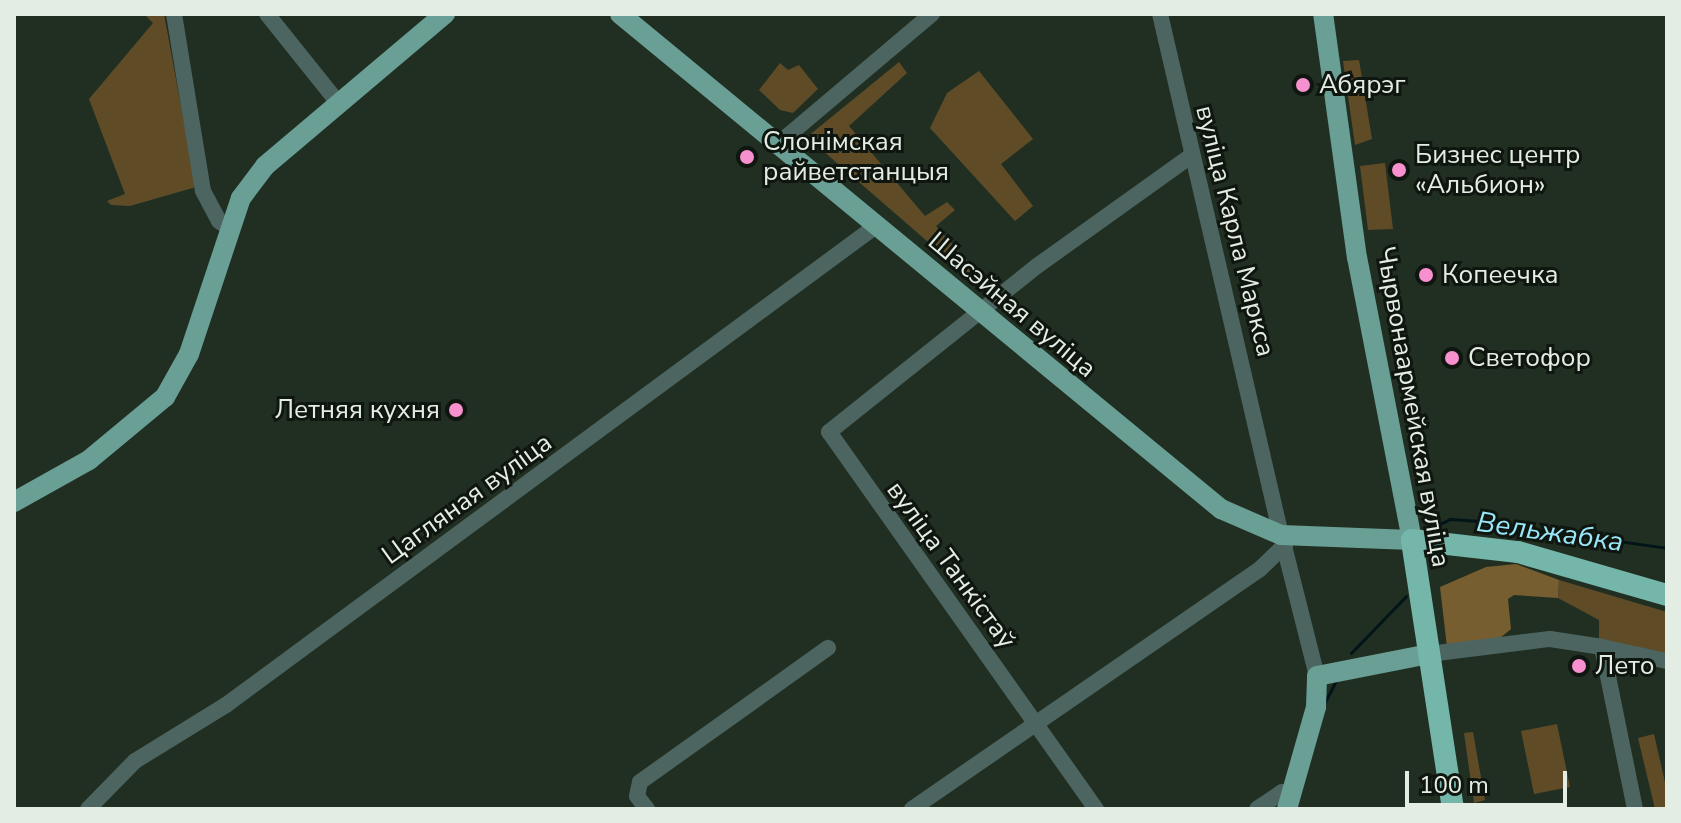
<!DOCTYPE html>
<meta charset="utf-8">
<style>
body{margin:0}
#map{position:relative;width:1681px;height:823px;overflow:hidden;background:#212f22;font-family:"Nunito Sans",sans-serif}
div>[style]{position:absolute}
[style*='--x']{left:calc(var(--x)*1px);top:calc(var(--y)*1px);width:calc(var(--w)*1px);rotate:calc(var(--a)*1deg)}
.green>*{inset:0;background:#5f4c27}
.forest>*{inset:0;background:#765e31}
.stream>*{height:3px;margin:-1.5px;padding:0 1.5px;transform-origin:1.5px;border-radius:1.5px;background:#011418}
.minor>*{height:16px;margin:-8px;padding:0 8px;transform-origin:8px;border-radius:8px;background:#4c6560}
.major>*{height:20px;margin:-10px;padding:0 10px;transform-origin:10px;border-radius:10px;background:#699f95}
.highway>*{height:22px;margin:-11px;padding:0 11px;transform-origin:11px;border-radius:11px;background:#74b6a9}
.dots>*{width:22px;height:22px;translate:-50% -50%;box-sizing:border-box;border:4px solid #0f150f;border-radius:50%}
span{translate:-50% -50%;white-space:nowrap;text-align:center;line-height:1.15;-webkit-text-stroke:6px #0f150f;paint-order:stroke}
.poi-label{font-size:26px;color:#e4ede4}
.left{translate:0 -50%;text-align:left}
.right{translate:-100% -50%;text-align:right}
.street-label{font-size:26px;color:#e4ede4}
.water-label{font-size:28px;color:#99e7f8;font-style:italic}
.frame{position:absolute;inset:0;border:16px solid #e4ede4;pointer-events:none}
.scale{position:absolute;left:1405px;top:771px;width:162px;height:36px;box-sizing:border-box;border:4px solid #e4ede4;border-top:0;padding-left:10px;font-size:24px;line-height:28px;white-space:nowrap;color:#e4ede4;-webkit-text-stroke:6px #0f150f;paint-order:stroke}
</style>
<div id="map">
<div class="green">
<i style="clip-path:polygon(144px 14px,164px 14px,196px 187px,130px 206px,111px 205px,107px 201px,125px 194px,89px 99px,153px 23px)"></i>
<i style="clip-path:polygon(1359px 60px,1372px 139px,1355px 145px,1343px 61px)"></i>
<i style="clip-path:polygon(899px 62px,907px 73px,849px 126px,925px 216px,947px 202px,955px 210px,936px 226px,994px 290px,988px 294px,807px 137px)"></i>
<i style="clip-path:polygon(780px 63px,788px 70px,799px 65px,818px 89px,793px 113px,780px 110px,759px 90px)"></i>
<i style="clip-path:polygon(979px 71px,1033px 139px,1001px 164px,1033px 206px,1015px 221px,930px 128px,947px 93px)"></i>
<i style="clip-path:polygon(1385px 163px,1393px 229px,1368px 230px,1360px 166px)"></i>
<i style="clip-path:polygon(1559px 580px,1667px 612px,1667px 656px,1599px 640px,1599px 620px,1558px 598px)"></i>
<i style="clip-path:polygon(1557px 724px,1570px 787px,1534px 794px,1521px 731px)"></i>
<i style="clip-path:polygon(1473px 732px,1485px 800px,1474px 803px,1464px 733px)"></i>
<i style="clip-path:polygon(1654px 734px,1667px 791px,1667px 809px,1655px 809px,1638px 738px)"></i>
</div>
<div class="forest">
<i style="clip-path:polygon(1516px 564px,1559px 580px,1558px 598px,1514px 595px,1508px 599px,1511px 629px,1500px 638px,1447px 647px,1440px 587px,1486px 567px)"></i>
</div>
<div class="stream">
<i style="--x:1434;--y:527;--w:18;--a:-27"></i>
<i style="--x:1450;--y:519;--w:26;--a:4"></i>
<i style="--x:1476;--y:521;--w:193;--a:8"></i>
<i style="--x:1351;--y:653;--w:79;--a:-46"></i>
<i style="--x:1325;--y:702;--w:25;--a:-63"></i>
</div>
<div class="minor">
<i style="--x:174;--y:14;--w:179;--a:80.7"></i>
<i style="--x:203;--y:191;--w:34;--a:62"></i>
<i style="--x:219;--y:221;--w:12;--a:35"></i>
<i style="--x:267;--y:14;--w:115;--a:51.3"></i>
<i style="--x:1160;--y:14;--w:535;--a:76.93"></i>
<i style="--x:778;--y:144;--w:202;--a:-40.2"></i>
<i style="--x:1282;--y:538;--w:142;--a:75.8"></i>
<i style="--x:1429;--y:654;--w:122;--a:-7.1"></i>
<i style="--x:1550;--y:639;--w:53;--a:8.7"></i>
<i style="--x:88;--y:809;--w:67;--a:-45.6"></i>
<i style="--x:135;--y:761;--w:107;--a:-31.6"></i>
<i style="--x:226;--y:705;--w:807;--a:-36.39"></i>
<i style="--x:647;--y:809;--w:16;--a:-128"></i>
<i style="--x:637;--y:796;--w:14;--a:-78"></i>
<i style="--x:640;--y:782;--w:231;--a:-35.5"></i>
<i style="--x:912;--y:809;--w:423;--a:-34.6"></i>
<i style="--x:1260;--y:569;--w:35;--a:-44"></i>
<i style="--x:1096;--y:809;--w:462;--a:-125.3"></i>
<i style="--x:829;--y:432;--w:266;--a:-38.6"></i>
<i style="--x:1037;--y:266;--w:187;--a:-35.6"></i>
<i style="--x:1257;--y:809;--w:30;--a:-34"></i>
<i style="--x:1282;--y:792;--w:10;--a:0"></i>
<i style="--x:1635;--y:809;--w:165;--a:-101.5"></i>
<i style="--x:1602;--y:647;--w:66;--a:12.2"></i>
</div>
<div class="major">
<i style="--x:620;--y:14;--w:779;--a:39.48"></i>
<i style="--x:1221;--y:509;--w:65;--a:23.4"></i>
<i style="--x:1281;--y:535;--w:131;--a:2.2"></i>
<i style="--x:1412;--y:540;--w:287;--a:-101"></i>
<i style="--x:1357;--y:258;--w:246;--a:-97.9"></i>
<i style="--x:14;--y:502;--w:86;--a:-29.2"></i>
<i style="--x:89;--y:460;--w:99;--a:-39.7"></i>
<i style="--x:165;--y:397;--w:49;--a:-60.8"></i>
<i style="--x:189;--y:354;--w:164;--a:-71.6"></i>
<i style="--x:241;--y:198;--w:40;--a:-53"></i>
<i style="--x:265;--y:166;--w:236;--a:-40.2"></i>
<i style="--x:1287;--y:809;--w:106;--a:-74.1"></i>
<i style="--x:1316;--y:707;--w:31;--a:-88"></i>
<i style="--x:1317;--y:676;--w:114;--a:-11.1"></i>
</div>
<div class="highway">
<i style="--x:1453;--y:809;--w:272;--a:-98.7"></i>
<i style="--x:1412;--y:540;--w:107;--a:6.5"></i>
<i style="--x:1518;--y:552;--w:155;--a:16.1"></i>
</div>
<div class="dots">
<i style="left:1303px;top:85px;background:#f790ce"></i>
<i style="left:747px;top:157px;background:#f790ce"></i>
<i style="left:1399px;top:170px;background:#f790ce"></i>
<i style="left:1426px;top:275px;background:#f790ce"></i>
<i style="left:1452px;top:358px;background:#f790ce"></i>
<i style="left:456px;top:410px;background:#f790ce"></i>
<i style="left:1579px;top:666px;background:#f790ce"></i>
</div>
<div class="poi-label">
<span class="left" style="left:1319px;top:85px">Абярэг</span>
<span class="left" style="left:763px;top:157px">Слонімская<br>райветстанцыя</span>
<span class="left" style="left:1415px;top:170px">Бизнес центр<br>«Альбион»</span>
<span class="left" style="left:1442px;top:275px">Копеечка</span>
<span class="left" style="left:1468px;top:358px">Светофор</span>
<span class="right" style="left:440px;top:410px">Летняя кухня</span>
<span class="left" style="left:1595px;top:666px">Лето</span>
</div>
<div class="street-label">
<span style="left:1235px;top:231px;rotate:76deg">вуліца Карла Маркса</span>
<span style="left:1012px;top:305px;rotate:40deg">Шасэйная вуліца</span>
<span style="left:1413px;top:407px;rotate:80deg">Чырвонаармейская вуліца</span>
<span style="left:467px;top:499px;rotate:-36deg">Цагляная вуліца</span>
<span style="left:951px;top:565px;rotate:54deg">вуліца Танкістаў</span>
</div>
<div class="water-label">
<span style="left:1550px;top:532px;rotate:8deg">Вельжабка</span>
</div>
<div class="frame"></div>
<div class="scale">100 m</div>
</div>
